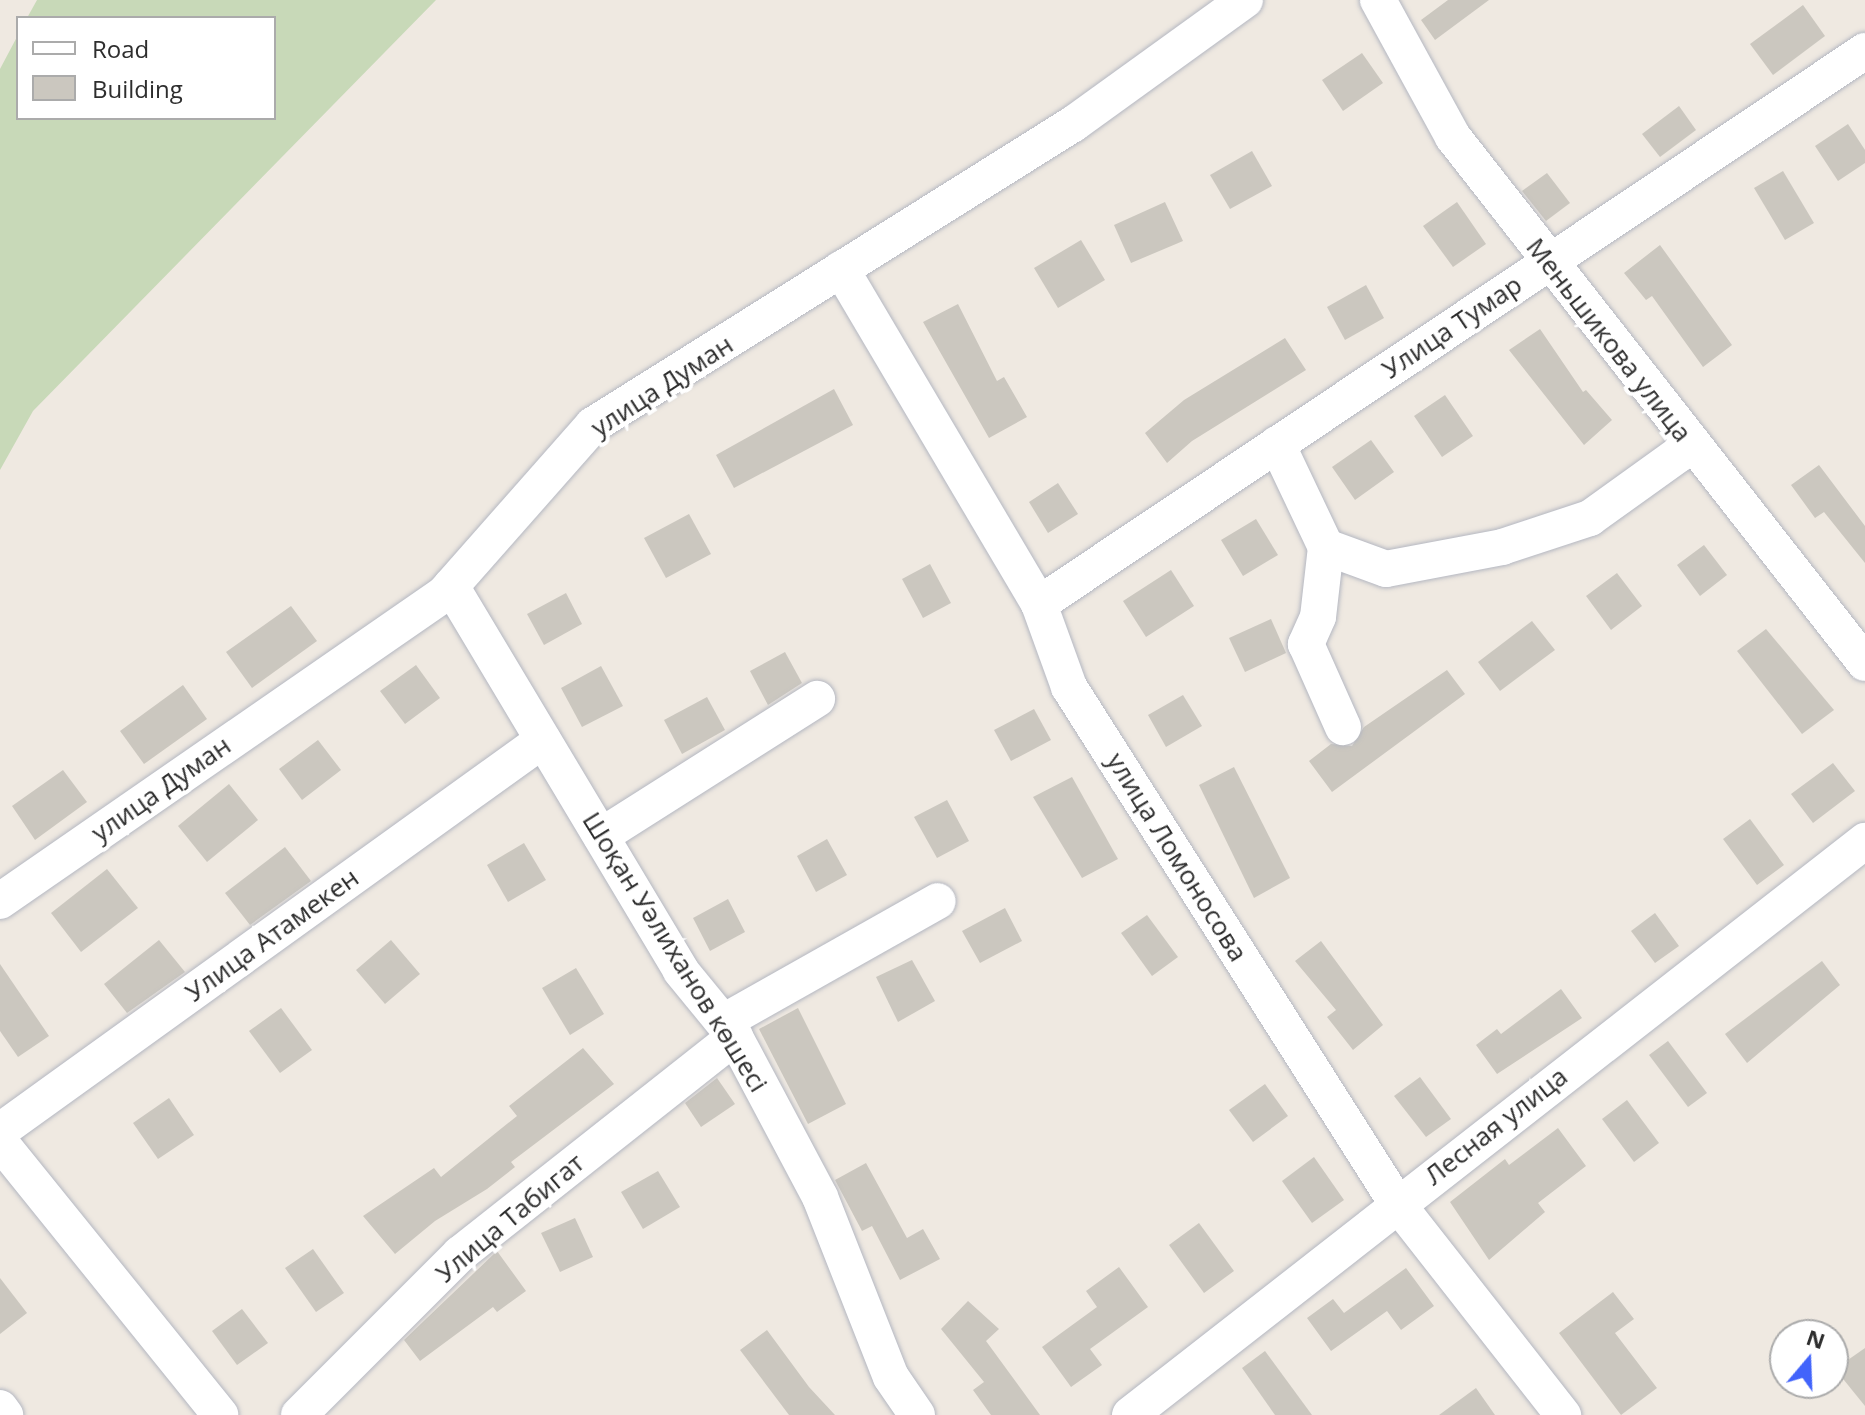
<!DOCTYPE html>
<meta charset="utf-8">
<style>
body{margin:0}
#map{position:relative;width:1865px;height:1415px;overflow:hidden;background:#efe9e1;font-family:"Open Sans",sans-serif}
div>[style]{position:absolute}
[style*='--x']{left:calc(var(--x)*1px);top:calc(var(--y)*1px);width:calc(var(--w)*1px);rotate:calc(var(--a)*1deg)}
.cemetery>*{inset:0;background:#c8d9b8}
.building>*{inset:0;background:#cbc7bf}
.roads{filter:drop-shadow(0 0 2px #b4b7c1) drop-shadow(0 0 2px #b4b7c1)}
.minor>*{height:36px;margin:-18px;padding:0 18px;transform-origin:18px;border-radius:18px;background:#fff}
span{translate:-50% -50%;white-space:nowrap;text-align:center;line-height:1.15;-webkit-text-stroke:8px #fff;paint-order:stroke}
.street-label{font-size:26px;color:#2e2e2e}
.legend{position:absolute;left:16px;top:16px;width:260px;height:104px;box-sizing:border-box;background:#fff;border:2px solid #ababab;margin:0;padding:10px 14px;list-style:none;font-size:24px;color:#2e2e2e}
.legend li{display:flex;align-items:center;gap:16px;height:40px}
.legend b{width:40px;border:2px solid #ababab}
.north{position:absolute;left:1769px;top:1319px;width:80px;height:80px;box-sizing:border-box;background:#fff;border:2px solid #ababab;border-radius:50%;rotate:19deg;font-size:22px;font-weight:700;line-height:32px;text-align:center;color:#2e2e2e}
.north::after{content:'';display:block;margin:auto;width:28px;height:36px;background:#4264fb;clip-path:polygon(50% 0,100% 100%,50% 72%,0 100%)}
</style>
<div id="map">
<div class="cemetery">
<i style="clip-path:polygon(37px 0,436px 0,33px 411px,0 470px,0 69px,18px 35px,18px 118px,274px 118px,274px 18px,27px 18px)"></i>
</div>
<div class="building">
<i style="clip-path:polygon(1448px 0,1489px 0,1435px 40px,1421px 20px)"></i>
<i style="clip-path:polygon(1803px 5px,1825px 36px,1773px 75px,1750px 44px)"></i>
<i style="clip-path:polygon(1362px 53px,1383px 83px,1343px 111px,1322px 80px)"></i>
<i style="clip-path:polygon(1679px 106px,1696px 130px,1660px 157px,1642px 134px)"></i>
<i style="clip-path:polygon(1848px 124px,1865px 150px,1865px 163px,1838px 181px,1815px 146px)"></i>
<i style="clip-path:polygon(1252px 151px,1272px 186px,1230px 209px,1210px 175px)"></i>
<i style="clip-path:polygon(1783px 171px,1814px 223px,1785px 240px,1754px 188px)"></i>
<i style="clip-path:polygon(1547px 173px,1570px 203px,1546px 221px,1522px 191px)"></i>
<i style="clip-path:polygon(1165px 202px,1183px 241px,1131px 263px,1114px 225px)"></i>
<i style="clip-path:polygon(1457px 202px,1486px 244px,1453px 267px,1423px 226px)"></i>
<i style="clip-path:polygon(1081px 240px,1105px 280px,1058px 308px,1034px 268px)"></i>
<i style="clip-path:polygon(1660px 245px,1732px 345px,1703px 367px,1652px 296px,1646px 300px,1624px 273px)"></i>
<i style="clip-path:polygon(1366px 285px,1384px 318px,1345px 340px,1327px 307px)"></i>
<i style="clip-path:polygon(958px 304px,997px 381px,1004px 377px,1027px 417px,989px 438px,923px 322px)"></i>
<i style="clip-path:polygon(1540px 329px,1583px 392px,1586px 390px,1612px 420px,1584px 445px,1509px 350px)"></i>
<i style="clip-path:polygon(1285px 338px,1306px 370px,1192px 441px,1167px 463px,1145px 433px,1184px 400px)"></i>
<i style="clip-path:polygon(834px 389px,853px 425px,734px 488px,716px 455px)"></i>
<i style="clip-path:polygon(1445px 395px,1473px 436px,1442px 457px,1414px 416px)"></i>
<i style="clip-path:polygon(1371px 440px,1394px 472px,1355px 500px,1332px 467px)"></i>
<i style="clip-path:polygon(1819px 465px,1865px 526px,1865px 563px,1824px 512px,1815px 518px,1791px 485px)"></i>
<i style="clip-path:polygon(1058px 483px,1078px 514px,1048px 533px,1029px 502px)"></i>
<i style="clip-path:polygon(689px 514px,711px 554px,666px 578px,644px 538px)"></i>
<i style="clip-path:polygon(1256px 519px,1278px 555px,1243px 576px,1221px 540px)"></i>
<i style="clip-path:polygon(1704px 545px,1727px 575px,1700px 596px,1677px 565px)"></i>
<i style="clip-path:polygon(930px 564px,951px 603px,923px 618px,902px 579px)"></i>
<i style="clip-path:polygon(1171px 570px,1194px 606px,1146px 637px,1123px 601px)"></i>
<i style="clip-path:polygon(1617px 573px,1642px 606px,1611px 630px,1586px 596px)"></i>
<i style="clip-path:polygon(566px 593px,582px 624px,544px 645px,527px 614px)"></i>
<i style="clip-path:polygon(291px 606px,317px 641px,252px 688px,226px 652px)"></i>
<i style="clip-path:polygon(1271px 619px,1286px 653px,1245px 672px,1229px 638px)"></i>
<i style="clip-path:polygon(1532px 621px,1555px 650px,1500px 691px,1478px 662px)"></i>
<i style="clip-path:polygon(1766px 629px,1834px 710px,1802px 734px,1737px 651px)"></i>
<i style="clip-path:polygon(785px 652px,802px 683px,768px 705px,750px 671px)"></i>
<i style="clip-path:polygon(416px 665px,440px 698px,405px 724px,380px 691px)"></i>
<i style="clip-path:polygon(601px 666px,623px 706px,582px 727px,561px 688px)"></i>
<i style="clip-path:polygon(1447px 670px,1465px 694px,1332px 792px,1309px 761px,1331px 744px,1352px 746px,1364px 727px)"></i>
<i style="clip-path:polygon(183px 685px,207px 719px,144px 764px,120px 731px)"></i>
<i style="clip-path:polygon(1183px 695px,1202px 726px,1166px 747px,1148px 715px)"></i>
<i style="clip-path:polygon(707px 697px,725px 730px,682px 754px,664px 720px)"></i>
<i style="clip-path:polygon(1034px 709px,1051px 740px,1011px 761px,994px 730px)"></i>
<i style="clip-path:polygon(318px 740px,341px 770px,302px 800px,279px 769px)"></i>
<i style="clip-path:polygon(1833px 763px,1855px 791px,1813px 823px,1791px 794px)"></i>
<i style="clip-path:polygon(1234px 767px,1290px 878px,1254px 898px,1199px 785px)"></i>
<i style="clip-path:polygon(63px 770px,87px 802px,35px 840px,12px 806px)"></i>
<i style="clip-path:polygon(1072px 777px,1118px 859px,1082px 878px,1033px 797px)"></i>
<i style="clip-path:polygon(229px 784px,258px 820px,207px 862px,178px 826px)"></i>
<i style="clip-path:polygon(947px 800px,969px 841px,937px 858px,914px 817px)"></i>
<i style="clip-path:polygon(1750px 819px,1784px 865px,1757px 885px,1723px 839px)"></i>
<i style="clip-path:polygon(827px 839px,847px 875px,816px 892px,797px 856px)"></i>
<i style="clip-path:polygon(524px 843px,546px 880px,508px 902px,487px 865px)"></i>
<i style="clip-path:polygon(285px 847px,311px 881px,250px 925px,225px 893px)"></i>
<i style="clip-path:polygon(107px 869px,138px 908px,81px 952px,51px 913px)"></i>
<i style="clip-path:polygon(728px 899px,745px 932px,710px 951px,693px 918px)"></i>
<i style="clip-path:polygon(1005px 908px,1022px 941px,980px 963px,962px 931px)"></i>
<i style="clip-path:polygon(1655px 913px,1679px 946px,1655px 963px,1631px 931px)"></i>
<i style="clip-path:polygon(1147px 915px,1178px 957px,1152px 976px,1121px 933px)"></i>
<i style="clip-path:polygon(159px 940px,185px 972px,127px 1013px,104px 984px)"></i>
<i style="clip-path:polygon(391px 940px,420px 974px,385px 1004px,356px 970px)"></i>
<i style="clip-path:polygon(1321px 941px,1383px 1025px,1353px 1050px,1327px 1017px,1336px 1010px,1295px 961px)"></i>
<i style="clip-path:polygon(912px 960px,935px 1001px,898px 1022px,876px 977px)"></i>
<i style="clip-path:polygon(1822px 961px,1840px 985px,1747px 1063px,1725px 1034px)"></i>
<i style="clip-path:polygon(0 964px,49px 1036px,18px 1057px,0 1031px)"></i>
<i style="clip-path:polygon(576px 968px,604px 1014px,570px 1035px,542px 988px)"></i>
<i style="clip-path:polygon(1561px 989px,1582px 1018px,1497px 1074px,1476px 1045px,1497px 1029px,1501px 1034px)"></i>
<i style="clip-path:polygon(281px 1008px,312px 1050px,280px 1073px,249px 1031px)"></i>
<i style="clip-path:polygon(798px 1008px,846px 1104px,808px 1124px,759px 1029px)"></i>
<i style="clip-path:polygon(1668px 1041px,1707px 1093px,1688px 1107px,1649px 1055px)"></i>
<i style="clip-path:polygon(583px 1048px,614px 1084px,511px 1162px,515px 1167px,487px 1189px,435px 1221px,395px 1254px,363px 1216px,434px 1168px,441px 1177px,517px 1116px,509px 1106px)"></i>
<i style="clip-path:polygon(1420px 1077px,1451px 1119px,1426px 1137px,1394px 1096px)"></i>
<i style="clip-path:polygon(717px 1078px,735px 1104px,701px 1127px,685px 1103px)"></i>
<i style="clip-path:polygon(1265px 1084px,1288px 1116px,1253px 1142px,1229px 1110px)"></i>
<i style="clip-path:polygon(169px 1098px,194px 1135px,158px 1159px,133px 1123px)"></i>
<i style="clip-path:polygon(1627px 1100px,1659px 1143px,1634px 1162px,1602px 1119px)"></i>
<i style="clip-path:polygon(1558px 1128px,1586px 1166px,1538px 1203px,1545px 1212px,1489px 1260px,1450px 1202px,1505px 1159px,1509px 1165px)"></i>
<i style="clip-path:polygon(1314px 1157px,1344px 1200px,1312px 1223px,1282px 1181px)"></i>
<i style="clip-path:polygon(866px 1163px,907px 1238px,923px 1229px,940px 1259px,900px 1280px,872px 1226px,862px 1231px,835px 1180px)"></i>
<i style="clip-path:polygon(658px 1171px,680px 1207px,643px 1229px,621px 1192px)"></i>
<i style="clip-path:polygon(575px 1218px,593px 1257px,560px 1272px,541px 1233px)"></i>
<i style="clip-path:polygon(1199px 1223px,1234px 1271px,1204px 1293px,1169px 1245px)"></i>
<i style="clip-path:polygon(313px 1249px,344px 1293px,316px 1312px,285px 1268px)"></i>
<i style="clip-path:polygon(497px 1251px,526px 1291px,497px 1312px,493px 1307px,420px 1361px,404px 1340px)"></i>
<i style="clip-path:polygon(1119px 1267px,1148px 1307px,1090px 1349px,1102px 1365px,1071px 1387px,1042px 1347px,1097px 1307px,1086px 1291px)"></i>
<i style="clip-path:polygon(1406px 1268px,1434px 1306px,1401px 1330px,1387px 1311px,1331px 1351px,1307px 1318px,1333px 1299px,1344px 1313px)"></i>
<i style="clip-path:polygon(0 1278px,27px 1313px,0 1334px)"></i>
<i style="clip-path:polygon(1613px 1292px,1634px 1319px,1615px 1333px,1657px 1388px,1621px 1415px,1559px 1333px)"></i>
<i style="clip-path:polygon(968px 1301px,999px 1329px,986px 1341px,1040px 1415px,991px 1415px,973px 1390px,984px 1382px,941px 1329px)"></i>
<i style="clip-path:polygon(242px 1309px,268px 1343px,237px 1365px,212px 1331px)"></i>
<i style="clip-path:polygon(767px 1330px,809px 1387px,835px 1415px,789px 1415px,740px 1350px)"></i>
<i style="clip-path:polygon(1865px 1348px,1865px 1406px,1835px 1369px)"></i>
<i style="clip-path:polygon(1265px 1351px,1312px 1415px,1275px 1415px,1242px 1368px)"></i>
<i style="clip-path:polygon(1476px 1388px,1495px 1415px,1439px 1415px)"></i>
</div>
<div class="roads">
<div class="minor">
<i style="--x:1378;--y:0;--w:156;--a:61.3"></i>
<i style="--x:1453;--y:137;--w:668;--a:51.93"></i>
<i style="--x:841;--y:269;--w:389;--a:59.4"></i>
<i style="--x:1039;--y:604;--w:88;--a:70.1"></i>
<i style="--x:1069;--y:687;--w:610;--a:57.59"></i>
<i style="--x:1396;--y:1202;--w:271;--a:51.9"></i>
<i style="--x:1277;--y:444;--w:114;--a:64.6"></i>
<i style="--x:1326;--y:547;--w:64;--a:20.1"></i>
<i style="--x:1386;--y:569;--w:118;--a:-10.7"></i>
<i style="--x:1502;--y:547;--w:93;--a:-18.2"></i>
<i style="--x:1590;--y:518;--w:110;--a:-35.7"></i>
<i style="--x:1679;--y:454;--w:15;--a:-58"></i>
<i style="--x:1326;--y:547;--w:70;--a:96.5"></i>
<i style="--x:1318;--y:617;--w:30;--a:114"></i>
<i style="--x:1306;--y:644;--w:91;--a:66"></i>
<i style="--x:451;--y:586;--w:448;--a:59.1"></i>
<i style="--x:681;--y:971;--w:85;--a:50.7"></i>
<i style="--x:735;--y:1037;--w:181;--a:62"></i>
<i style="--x:820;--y:1197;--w:193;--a:68.5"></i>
<i style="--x:891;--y:1377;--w:46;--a:55.6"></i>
<i style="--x:1039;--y:604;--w:994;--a:-33.8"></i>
<i style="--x:601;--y:836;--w:256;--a:-32.4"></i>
<i style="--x:0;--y:901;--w:540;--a:-34.66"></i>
<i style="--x:444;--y:594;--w:225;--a:-48.6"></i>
<i style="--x:593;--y:425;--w:567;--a:-32.09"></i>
<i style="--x:1073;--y:124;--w:212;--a:-35.8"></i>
<i style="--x:725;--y:1021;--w:244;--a:-29.4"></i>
<i style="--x:0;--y:1131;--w:669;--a:-35.76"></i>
<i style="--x:0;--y:1142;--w:351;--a:51.1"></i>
<i style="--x:0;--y:1408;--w:9;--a:54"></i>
<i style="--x:299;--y:1415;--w:228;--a:-45"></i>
<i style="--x:460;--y:1254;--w:350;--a:-38.3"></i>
<i style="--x:1130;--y:1415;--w:933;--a:-37.99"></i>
</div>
</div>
<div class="street-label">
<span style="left:1452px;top:327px;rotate:-34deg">Улица Тумар</span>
<span style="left:1609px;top:340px;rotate:52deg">Меньшикова улица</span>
<span style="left:662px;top:386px;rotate:-33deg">улица Думан</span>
<span style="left:161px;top:789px;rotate:-35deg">улица Думан</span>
<span style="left:1177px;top:857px;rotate:58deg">улица Ломоносова</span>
<span style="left:272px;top:935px;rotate:-36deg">Улица Атамекен</span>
<span style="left:675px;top:952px;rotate:58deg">Шоқан Уәлиханов көшесі</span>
<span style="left:1496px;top:1126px;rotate:-38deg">Лесная улица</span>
<span style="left:510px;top:1218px;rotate:-40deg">Улица Табигат</span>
</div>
<ul class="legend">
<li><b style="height:10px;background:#fff"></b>Road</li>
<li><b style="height:22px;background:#cbc7bf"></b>Building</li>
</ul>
<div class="north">N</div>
</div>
